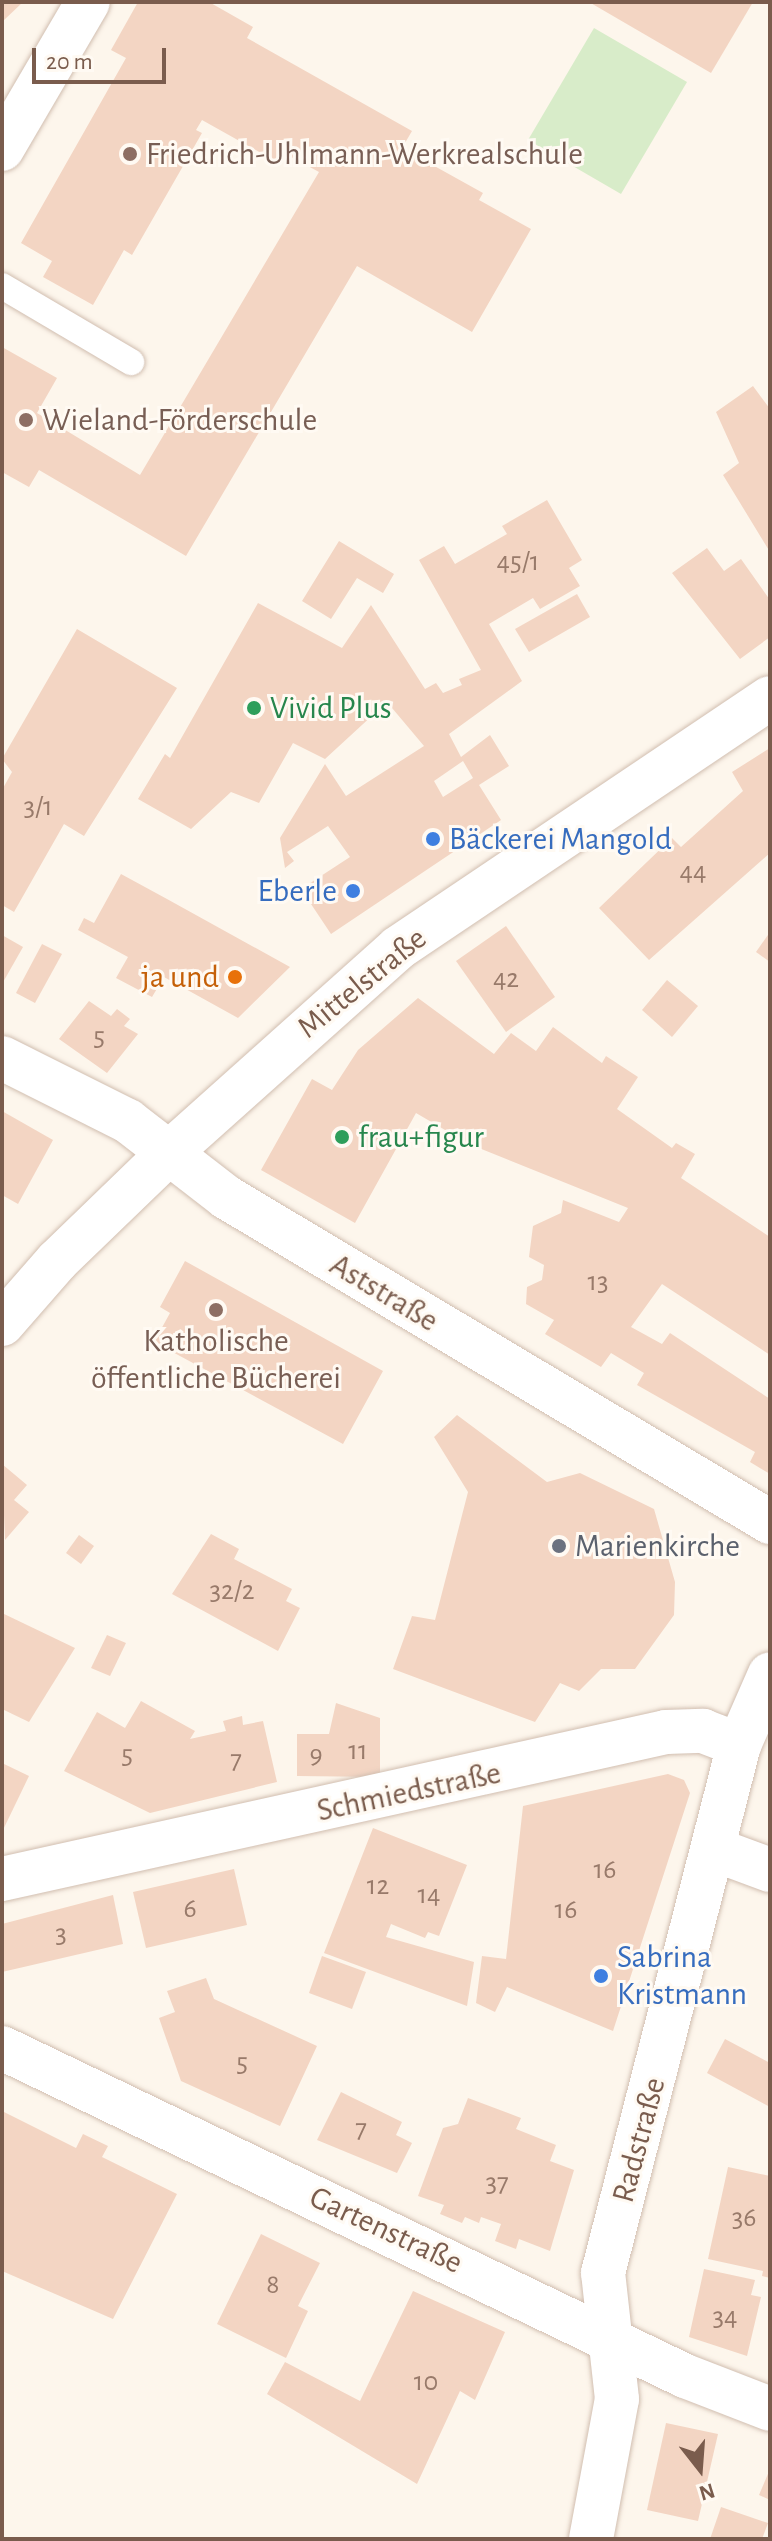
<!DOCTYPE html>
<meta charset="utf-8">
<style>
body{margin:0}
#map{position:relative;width:772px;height:2541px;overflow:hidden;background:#fdf6ec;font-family:"Alegreya Sans",sans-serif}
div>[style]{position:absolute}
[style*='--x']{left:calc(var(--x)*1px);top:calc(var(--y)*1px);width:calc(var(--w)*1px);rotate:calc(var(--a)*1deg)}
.green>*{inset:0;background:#d8ecc9}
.building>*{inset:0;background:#f3d5c3}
.roads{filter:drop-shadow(0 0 2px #d1beb0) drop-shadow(0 0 2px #d1beb0)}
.service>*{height:26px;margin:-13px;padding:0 13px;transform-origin:13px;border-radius:13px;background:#fff}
.minor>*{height:44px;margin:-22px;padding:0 22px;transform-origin:22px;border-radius:22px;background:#fff}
.dots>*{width:22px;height:22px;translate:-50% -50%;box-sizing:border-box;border:4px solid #fffaf3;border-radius:50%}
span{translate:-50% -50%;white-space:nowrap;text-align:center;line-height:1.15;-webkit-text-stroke:6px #fffaf3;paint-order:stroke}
.number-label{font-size:28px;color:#987a6a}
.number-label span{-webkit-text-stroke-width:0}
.education-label{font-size:32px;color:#785e54}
.left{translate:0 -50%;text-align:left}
.leisure-label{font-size:32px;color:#27864d}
.shop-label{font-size:32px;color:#366cbe}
.right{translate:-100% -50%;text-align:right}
.food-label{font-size:32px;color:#c56008}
.street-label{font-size:32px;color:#7a5c4d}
.worship-label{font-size:32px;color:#5b616d}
.frame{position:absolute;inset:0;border:4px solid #7a5c4d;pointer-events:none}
.north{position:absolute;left:660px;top:2429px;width:80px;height:80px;-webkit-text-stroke:6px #fffaf3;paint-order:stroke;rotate:163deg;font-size:22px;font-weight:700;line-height:32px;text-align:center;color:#7a5c4d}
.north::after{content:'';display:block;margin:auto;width:28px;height:36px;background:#7a5c4d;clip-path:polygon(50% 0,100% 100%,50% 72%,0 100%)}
.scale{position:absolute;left:32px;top:48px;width:134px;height:36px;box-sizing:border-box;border:4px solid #7a5c4d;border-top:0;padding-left:10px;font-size:24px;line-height:28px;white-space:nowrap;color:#7a5c4d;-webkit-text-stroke:6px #fffaf3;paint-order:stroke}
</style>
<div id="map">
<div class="green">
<i style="clip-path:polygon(594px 28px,687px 82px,621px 194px,528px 140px)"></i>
</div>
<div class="building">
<i style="clip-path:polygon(2px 2px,23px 2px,2px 22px)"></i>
<i style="clip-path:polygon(138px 2px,209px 2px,253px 27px,247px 38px,412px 131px,402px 148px,483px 193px,479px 200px,531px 229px,472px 332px,357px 266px,186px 556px,39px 470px,29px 487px,2px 472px,2px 347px,57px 378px,37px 413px,140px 475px,319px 172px,284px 153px,279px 163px,202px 120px,196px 130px,202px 133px,132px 255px,124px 250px,93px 305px,43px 277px,52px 261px,21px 243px,126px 58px,111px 50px)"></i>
<i style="clip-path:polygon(589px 2px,753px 2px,711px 73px)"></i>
<i style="clip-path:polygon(753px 386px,770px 409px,770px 552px,723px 475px,739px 463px,716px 412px)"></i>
<i style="clip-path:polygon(evenodd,547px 500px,582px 560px,569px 568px,580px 586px,540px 609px,533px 598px,489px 624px,522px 681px,449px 734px,461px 757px,490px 735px,509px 766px,479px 785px,501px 820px,331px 934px,301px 889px,350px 857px,328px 826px,287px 852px,294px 861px,285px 868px,280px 838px,325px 764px,346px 796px,424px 746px,387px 702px,325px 759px,293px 743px,259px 803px,231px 792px,191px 829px,138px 799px,165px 754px,170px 758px,258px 603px,342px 648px,371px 605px,425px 689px,436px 683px,443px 693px,462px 685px,459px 679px,481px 670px,419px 560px,444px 546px,455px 564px,507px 534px,502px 526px,547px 500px,463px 761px,473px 778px,443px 797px,434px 781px,463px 761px)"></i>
<i style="clip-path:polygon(339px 541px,394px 574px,383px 593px,357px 578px,331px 619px,302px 601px)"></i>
<i style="clip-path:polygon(707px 548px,724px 571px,741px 559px,770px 600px,770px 637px,740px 659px,672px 573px)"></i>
<i style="clip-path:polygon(577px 594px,590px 617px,529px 652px,515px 629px)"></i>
<i style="clip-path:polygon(77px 629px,177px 688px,84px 836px,64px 824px,14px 912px,2px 905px,2px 790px,12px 772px,2px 759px)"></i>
<i style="clip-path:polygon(770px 748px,770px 853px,649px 960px,599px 908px,672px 838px,681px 847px,743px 791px,732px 772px)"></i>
<i style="clip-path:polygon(121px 874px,167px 899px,290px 967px,238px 1018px,164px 977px,152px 997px,116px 978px,128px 957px,78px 930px,84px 918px,94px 923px)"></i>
<i style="clip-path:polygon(506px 926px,555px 997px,506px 1032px,456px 961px)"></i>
<i style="clip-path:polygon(770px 932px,770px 962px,756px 952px)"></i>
<i style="clip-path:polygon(2px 935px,23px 947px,2px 984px)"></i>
<i style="clip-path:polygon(42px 944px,62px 954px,35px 1003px,16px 993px)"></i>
<i style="clip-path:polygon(667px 980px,698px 1006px,672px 1037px,642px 1010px)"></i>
<i style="clip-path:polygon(418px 998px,494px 1054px,511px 1033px,536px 1051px,553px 1027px,602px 1063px,606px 1056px,638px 1077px,617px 1109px,672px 1148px,676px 1143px,695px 1154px,681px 1178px,770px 1237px,770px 1355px,662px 1284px,631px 1327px,662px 1344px,670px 1333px,770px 1399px,770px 1474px,750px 1462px,755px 1452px,637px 1385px,644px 1373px,611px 1353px,601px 1367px,545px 1334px,554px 1320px,526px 1304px,527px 1287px,542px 1280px,544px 1265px,529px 1257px,533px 1226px,561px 1213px,563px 1200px,619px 1222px,628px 1208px,469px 1144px,416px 1113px,355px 1223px,261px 1170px,312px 1079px,332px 1090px,358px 1050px)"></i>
<i style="clip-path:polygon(89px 1001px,111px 1016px,117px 1009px,130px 1019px,124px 1026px,138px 1034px,107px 1073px,59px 1039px)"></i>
<i style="clip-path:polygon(2px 1111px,53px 1140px,18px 1204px,2px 1195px)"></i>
<i style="clip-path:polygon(185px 1261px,383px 1371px,343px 1444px,154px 1342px,170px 1313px,160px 1307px)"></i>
<i style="clip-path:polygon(457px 1415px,547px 1482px,580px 1473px,654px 1509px,675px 1582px,674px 1615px,635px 1669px,601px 1669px,579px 1691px,560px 1683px,535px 1722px,393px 1669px,412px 1616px,435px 1620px,468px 1492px,434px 1437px)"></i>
<i style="clip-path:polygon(2px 1464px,27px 1485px,14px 1500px,29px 1512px,5px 1540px)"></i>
<i style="clip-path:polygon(211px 1534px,239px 1549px,234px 1559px,292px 1589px,286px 1601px,300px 1608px,278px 1651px,172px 1594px)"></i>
<i style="clip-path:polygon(79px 1535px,94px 1546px,81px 1564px,66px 1553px)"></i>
<i style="clip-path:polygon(2px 1613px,75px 1648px,29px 1722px,2px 1709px)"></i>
<i style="clip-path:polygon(107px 1635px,126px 1643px,110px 1676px,91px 1668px)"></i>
<i style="clip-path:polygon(141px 1701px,195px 1731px,190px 1739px,226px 1731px,223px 1721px,242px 1716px,243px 1725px,263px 1721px,277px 1782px,150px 1813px,64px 1771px,97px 1712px,125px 1728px)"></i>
<i style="clip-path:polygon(336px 1703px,380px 1718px,380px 1777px,297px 1776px,297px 1734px,329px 1734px)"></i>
<i style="clip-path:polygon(2px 1763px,29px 1776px,2px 1832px)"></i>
<i style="clip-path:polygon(668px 1774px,684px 1780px,690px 1793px,613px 2031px,507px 1987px,495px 2012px,476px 2003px,482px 1956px,506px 1959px,523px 1806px)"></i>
<i style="clip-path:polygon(373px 1828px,467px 1865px,439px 1936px,428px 1932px,425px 1938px,391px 1924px,386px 1937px,474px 1962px,467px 2006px,324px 1953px)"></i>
<i style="clip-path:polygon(234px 1869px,247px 1925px,146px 1948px,133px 1892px)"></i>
<i style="clip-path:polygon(113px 1895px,123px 1944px,2px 1972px,2px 1924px)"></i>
<i style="clip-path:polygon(322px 1956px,366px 1972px,352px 2009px,309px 1993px)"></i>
<i style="clip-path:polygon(206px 1978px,214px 1999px,317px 2046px,280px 2126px,181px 2081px,159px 2018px,175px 2012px,167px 1991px)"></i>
<i style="clip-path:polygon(725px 2039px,770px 2063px,770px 2107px,707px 2073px)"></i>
<i style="clip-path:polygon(341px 2092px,402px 2122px,396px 2135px,412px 2143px,397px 2173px,317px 2140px)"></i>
<i style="clip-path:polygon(468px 2098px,521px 2118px,516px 2129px,556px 2145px,550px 2161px,574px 2170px,550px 2251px,519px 2239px,516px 2249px,495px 2241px,501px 2224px,481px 2217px,479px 2223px,465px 2217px,462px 2223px,440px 2214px,444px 2205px,418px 2196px,443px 2128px,458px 2124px)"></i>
<i style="clip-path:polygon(2px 2111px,76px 2148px,83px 2134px,108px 2146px,102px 2157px,177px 2194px,113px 2319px,2px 2271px)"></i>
<i style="clip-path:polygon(728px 2167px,770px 2176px,770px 2278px,762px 2276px,763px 2271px,708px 2259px)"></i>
<i style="clip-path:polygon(261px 2234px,320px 2263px,298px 2306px,308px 2311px,286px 2358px,217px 2324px)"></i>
<i style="clip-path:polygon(704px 2269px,755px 2280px,751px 2295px,761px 2297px,747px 2356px,689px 2337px)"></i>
<i style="clip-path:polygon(413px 2291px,505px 2332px,475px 2400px,460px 2391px,417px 2484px,267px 2394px,285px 2362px,360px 2401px)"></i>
<i style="clip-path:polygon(666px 2423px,718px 2434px,698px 2521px,647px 2510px)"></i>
<i style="clip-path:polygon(770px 2469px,770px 2500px,759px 2495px)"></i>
<i style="clip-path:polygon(721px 2507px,768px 2523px,762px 2539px,710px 2539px)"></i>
</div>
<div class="roads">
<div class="service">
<i style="--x:2;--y:286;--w:150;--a:30.5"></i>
</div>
<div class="minor">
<i style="--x:2;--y:149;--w:170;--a:-59.7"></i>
<i style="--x:2;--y:1058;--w:141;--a:26.6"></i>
<i style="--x:128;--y:1121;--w:124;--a:37.8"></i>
<i style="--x:226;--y:1197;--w:634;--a:30.86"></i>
<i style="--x:2;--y:1324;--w:84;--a:-48.9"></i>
<i style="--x:57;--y:1261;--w:156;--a:-44"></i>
<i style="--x:169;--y:1153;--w:307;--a:-41.8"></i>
<i style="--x:398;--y:948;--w:448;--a:-33.9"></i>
<i style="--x:716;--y:1850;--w:58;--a:20.3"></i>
<i style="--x:2;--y:1879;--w:680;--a:-12.48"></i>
<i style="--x:666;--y:1732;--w:37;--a:-2"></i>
<i style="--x:703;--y:1731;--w:39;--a:21"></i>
<i style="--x:739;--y:1745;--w:77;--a:-66.4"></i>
<i style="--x:2;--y:2048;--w:758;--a:25.65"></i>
<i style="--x:685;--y:2376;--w:91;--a:21.2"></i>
<i style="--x:591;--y:2539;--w:142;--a:-79.5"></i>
<i style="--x:617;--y:2399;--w:127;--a:-96.3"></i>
<i style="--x:603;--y:2273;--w:545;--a:-75.56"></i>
</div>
</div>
<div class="dots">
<i style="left:130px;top:154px;background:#8d6e63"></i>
<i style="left:26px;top:420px;background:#8d6e63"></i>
<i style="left:254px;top:708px;background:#2e9e5b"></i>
<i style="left:433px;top:839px;background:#3f7fe0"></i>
<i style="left:353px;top:891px;background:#3f7fe0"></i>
<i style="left:235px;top:977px;background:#e8710a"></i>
<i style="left:342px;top:1137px;background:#2e9e5b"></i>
<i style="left:216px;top:1310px;background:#8d6e63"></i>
<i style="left:559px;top:1546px;background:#6b7280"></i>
<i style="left:601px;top:1976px;background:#3f7fe0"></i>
</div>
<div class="number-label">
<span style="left:518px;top:562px">45/1</span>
<span style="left:38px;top:807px">3/1</span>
<span style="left:693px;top:872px">44</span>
<span style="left:506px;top:979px">42</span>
<span style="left:99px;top:1037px">5</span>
<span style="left:598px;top:1282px">13</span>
<span style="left:232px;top:1591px">32/2</span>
<span style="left:358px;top:1751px">11</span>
<span style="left:127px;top:1755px">5</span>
<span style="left:316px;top:1755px">9</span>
<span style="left:236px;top:1760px">7</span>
<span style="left:605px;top:1870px">16</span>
<span style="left:378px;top:1886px">12</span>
<span style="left:429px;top:1895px">14</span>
<span style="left:190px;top:1909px">6</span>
<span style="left:566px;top:1910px">16</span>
<span style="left:61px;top:1934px">3</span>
<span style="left:242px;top:2063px">5</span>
<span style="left:361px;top:2129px">7</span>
<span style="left:497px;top:2183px">37</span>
<span style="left:744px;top:2218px">36</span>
<span style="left:273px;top:2285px">8</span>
<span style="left:725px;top:2317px">34</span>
<span style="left:426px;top:2382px">10</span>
</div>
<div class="education-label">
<span class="left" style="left:146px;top:154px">Friedrich-Uhlmann-Werkrealschule</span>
<span class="left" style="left:42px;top:420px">Wieland-Förderschule</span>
<span style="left:216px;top:1360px">Katholische<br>öffentliche Bücherei</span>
</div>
<div class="leisure-label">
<span class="left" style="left:270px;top:708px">Vivid Plus</span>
<span class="left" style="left:358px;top:1137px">frau+figur</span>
</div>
<div class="shop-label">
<span class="left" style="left:449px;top:839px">Bäckerei Mangold</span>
<span class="right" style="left:337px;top:891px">Eberle</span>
<span class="left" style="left:617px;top:1976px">Sabrina<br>Kristmann</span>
</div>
<div class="food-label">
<span class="right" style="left:219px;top:977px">ja und</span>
</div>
<div class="street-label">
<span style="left:362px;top:983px;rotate:-39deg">Mittelstraße</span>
<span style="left:384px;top:1293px;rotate:31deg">Aststraße</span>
<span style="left:409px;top:1792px;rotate:-12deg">Schmiedstraße</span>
<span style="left:639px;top:2140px;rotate:-75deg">Radstraße</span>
<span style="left:386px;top:2230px;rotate:25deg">Gartenstraße</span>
</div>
<div class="worship-label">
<span class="left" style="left:575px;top:1546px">Marienkirche</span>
</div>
<div class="frame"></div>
<div class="north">N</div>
<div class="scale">20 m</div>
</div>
